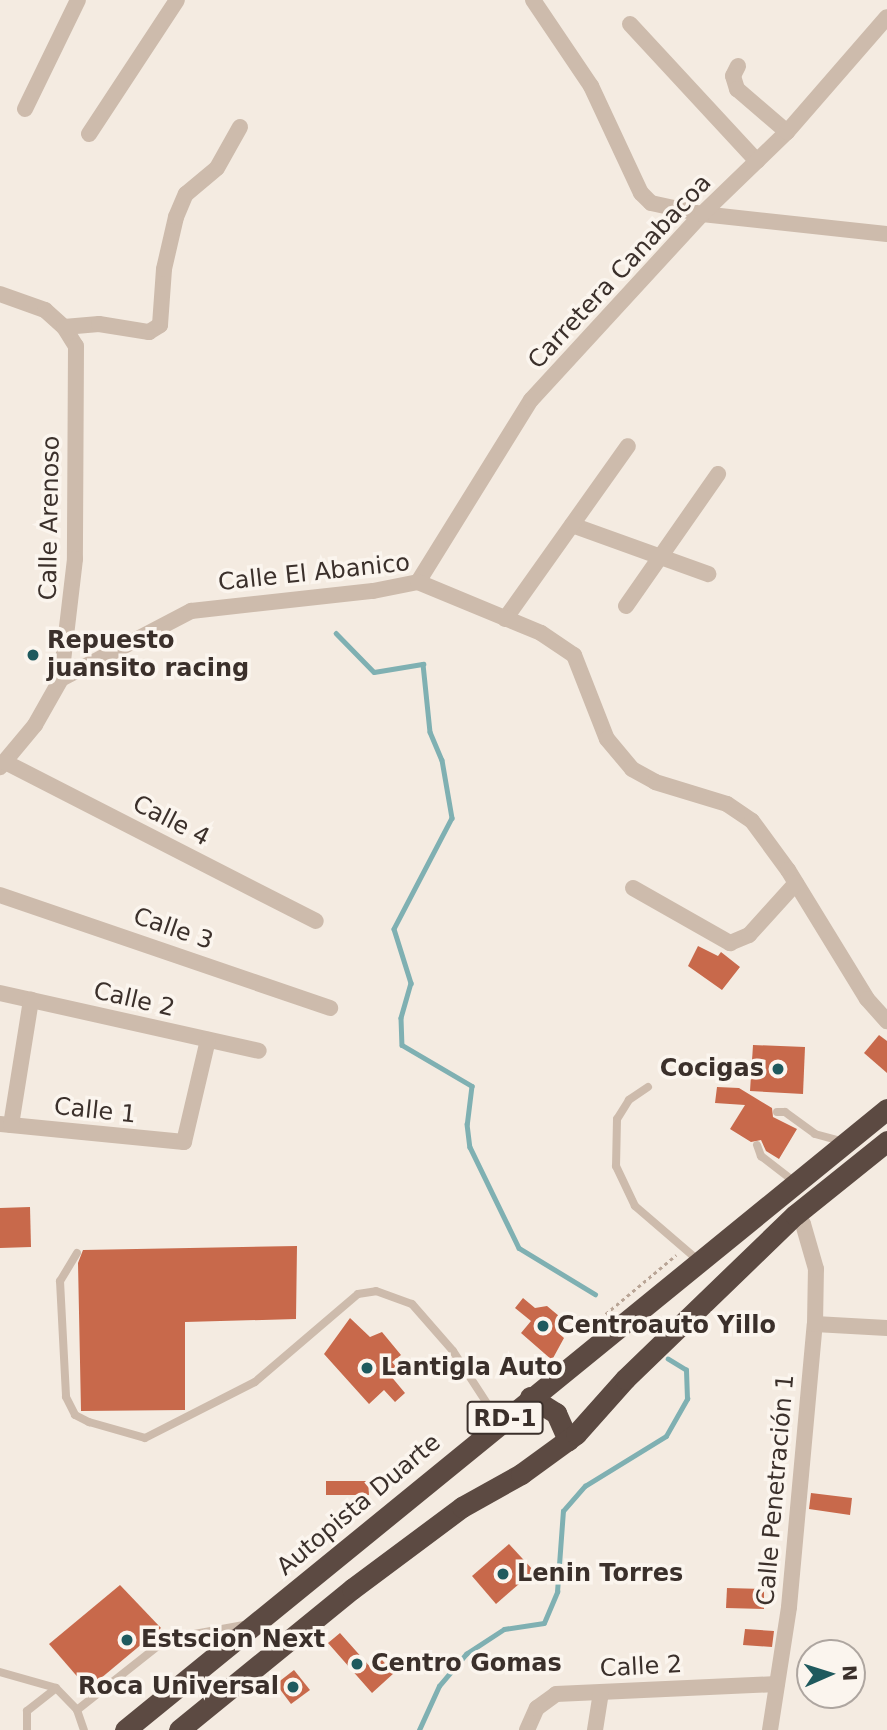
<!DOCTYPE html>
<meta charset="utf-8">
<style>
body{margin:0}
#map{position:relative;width:887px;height:1730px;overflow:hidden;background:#f4ebe1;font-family:"DejaVu Sans",sans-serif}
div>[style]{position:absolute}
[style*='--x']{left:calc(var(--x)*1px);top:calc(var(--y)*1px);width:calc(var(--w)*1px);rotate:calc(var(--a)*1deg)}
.stream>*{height:4.5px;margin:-2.25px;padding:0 2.25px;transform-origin:2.25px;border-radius:2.25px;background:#7fb0b2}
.building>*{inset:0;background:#c8694b}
.path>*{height:2.5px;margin-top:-1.25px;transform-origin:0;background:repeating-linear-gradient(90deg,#b9a596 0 3.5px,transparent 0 7px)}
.lane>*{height:8px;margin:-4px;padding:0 4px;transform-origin:4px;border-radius:4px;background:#cdbbac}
.street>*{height:16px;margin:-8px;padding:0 8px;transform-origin:8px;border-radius:8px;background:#cdbbac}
.highway>*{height:21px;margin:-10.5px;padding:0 10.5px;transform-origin:10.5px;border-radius:10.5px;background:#5c4a42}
.dots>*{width:19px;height:19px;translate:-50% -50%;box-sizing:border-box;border:4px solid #fbf5ee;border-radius:50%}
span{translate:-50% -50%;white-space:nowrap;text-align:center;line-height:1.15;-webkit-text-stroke:7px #fbf5ee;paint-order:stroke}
.shield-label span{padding:2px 5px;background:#fbf5ee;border:2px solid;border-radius:5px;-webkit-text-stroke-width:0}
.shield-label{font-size:23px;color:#3b302b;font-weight:700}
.street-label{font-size:24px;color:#3b302b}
.poi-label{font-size:24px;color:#3b302b;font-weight:700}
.left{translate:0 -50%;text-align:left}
.right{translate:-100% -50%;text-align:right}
.north{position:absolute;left:796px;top:1639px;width:70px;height:70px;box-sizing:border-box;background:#fbf5ee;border:2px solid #aea6a0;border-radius:50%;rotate:87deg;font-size:19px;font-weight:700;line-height:28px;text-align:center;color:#3b302b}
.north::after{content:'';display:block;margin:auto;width:24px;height:32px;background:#1f5a5e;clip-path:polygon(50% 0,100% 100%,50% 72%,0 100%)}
</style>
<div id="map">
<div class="stream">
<i style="--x:336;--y:633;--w:54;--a:45.7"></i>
<i style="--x:374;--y:672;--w:50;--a:-9.3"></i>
<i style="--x:423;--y:664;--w:68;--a:84.1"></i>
<i style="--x:430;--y:732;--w:30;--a:67"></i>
<i style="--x:442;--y:760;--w:59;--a:80.2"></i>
<i style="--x:452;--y:818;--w:125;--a:117.6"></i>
<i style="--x:394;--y:929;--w:57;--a:72.5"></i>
<i style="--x:411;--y:983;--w:36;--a:106"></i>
<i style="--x:401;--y:1018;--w:27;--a:88"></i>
<i style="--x:402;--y:1045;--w:81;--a:30.4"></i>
<i style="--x:472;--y:1086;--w:38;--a:97"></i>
<i style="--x:467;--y:1124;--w:23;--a:83"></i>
<i style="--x:470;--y:1147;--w:112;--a:64.1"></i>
<i style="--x:519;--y:1248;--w:89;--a:31.2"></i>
<i style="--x:419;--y:1730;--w:48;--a:-65.6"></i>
<i style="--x:439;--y:1686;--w:42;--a:-49.8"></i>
<i style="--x:466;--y:1654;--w:45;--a:-33.3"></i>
<i style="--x:504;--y:1629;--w:40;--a:-8.5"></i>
<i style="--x:544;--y:1623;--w:34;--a:-67"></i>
<i style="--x:557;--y:1592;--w:81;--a:-85.8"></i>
<i style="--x:563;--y:1511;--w:33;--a:-49"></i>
<i style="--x:585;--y:1486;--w:95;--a:-31.7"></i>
<i style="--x:666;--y:1436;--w:43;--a:-60.4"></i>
<i style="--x:687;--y:1399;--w:29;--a:-92"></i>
<i style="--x:686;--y:1370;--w:21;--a:-149"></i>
</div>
<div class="building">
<i style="clip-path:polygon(698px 946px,718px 956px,721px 952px,740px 967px,722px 990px,688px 966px)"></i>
<i style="clip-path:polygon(879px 1035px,887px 1041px,887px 1073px,864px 1053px)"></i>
<i style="clip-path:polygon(753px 1045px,805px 1047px,803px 1094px,750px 1091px)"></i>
<i style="clip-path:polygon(717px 1087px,739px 1088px,772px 1108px,773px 1117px,797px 1129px,779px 1159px,766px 1151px,761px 1140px,751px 1142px,730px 1129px,745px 1105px,715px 1103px)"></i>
<i style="clip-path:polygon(30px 1207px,31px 1247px,0 1248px,0 1208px)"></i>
<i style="clip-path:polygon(297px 1246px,296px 1319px,185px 1322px,185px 1410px,81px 1411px,78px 1263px,83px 1250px)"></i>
<i style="clip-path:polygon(523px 1298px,535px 1308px,547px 1306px,565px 1321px,556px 1331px,564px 1338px,552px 1360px,521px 1333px,531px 1321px,515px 1308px)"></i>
<i style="clip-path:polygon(350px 1318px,370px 1337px,382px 1332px,401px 1355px,392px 1362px,397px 1368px,390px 1375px,405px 1393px,395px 1402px,384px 1390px,369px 1404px,324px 1354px)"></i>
<i style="clip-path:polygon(326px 1481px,368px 1481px,369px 1495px,326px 1495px)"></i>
<i style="clip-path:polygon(811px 1493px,852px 1498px,850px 1515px,809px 1509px)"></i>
<i style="clip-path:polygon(509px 1544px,534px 1571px,496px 1604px,472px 1576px)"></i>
<i style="clip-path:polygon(120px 1585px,161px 1628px,88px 1689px,49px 1644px)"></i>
<i style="clip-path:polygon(727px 1588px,764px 1589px,764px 1609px,726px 1608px)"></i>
<i style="clip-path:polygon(745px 1629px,774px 1631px,772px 1647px,743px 1645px)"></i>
<i style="clip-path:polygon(340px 1633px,372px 1669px,382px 1660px,394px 1673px,372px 1693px,328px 1643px)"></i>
<i style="clip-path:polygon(294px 1670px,310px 1690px,291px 1704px,276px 1684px)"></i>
</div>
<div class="path">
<i style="--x:584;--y:1332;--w:120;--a:-39.9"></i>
</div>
<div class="lane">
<i style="--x:648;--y:1087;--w:23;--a:146"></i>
<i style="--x:629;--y:1100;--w:22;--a:122"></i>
<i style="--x:617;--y:1119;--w:47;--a:91.2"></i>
<i style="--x:616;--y:1166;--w:44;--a:64.6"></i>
<i style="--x:635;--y:1206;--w:84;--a:40.7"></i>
<i style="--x:777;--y:1112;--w:8;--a:0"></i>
<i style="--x:785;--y:1112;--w:37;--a:36"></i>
<i style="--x:815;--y:1134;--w:30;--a:15"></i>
<i style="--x:757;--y:1145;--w:12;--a:70"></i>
<i style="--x:761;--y:1156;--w:44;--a:37.6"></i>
<i style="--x:77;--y:1253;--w:33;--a:121"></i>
<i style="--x:60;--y:1281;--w:116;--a:87"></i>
<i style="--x:66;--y:1397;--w:20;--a:63"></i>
<i style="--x:75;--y:1415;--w:16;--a:27"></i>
<i style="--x:89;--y:1422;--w:58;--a:15.9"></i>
<i style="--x:145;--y:1438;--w:123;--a:-27"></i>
<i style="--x:255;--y:1382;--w:135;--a:-40.5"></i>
<i style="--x:358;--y:1294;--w:18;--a:-9"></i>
<i style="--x:376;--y:1291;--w:38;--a:20"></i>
<i style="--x:412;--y:1304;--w:62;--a:48.9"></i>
<i style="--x:453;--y:1351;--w:72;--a:57"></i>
<i style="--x:492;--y:1411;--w:16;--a:83"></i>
<i style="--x:0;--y:1672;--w:58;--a:15.9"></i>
<i style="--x:56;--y:1688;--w:30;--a:46"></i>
<i style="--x:77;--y:1710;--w:21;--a:71"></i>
<i style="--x:77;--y:1710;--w:115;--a:-38.3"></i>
<i style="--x:167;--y:1639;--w:78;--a:-10.3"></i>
<i style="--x:27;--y:1730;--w:19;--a:-90"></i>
<i style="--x:27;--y:1711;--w:37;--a:-38"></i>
</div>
<div class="street">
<i style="--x:533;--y:0;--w:104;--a:56"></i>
<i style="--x:591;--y:86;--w:118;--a:65"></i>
<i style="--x:641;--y:193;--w:14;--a:45"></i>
<i style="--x:651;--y:203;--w:52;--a:12.2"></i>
<i style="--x:702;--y:214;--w:186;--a:6.2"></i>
<i style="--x:630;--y:24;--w:187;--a:47.2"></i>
<i style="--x:738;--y:66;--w:11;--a:117"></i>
<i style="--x:733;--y:76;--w:14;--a:73"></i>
<i style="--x:737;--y:89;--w:66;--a:40.7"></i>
<i style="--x:25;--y:109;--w:121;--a:-64.1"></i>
<i style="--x:89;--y:134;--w:160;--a:-56.7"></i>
<i style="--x:0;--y:294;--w:48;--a:19.6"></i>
<i style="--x:45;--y:310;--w:25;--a:42"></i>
<i style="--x:64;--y:327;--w:22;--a:58"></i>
<i style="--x:76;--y:346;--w:213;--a:90.3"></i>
<i style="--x:75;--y:559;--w:121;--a:96.7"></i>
<i style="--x:61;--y:679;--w:53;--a:119.5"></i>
<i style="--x:35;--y:725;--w:55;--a:129.8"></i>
<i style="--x:64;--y:327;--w:35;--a:-5"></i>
<i style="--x:99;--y:324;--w:51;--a:9.1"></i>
<i style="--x:149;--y:332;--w:13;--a:-32"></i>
<i style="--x:160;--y:325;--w:56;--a:-85.9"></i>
<i style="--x:164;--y:269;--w:53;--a:-77"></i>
<i style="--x:176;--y:217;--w:25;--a:-67"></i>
<i style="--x:186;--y:194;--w:40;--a:-40"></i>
<i style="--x:217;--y:168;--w:47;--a:-60.7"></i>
<i style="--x:572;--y:525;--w:145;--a:19.8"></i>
<i style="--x:418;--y:582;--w:214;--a:-58.2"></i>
<i style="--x:531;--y:400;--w:253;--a:-47.4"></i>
<i style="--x:702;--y:214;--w:118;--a:-44"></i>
<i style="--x:787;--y:132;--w:152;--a:-49"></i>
<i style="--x:626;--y:606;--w:161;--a:-55.1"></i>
<i style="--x:505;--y:619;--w:212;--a:-54.6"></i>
<i style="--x:61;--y:679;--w:147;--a:-27.6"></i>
<i style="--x:191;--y:611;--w:183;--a:-6.3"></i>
<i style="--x:373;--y:591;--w:46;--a:-11.3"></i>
<i style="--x:418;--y:582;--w:133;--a:22.5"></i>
<i style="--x:541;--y:633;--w:40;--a:34"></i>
<i style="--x:574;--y:655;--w:90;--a:68.6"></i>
<i style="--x:607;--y:739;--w:39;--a:50"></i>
<i style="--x:632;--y:769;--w:26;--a:29"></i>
<i style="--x:655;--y:782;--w:75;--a:17"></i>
<i style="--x:727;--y:804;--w:30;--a:34"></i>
<i style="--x:752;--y:821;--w:61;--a:53.7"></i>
<i style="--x:788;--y:870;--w:151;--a:58.5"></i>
<i style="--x:867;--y:999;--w:30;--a:48"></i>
<i style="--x:5;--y:762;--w:349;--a:27.1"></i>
<i style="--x:633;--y:888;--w:112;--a:29.6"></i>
<i style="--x:730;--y:943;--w:21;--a:-23"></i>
<i style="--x:749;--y:935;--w:70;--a:-47.9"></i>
<i style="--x:0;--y:895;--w:349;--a:18.9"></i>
<i style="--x:0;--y:993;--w:265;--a:12.6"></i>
<i style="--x:0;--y:1124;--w:185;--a:5.6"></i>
<i style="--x:184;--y:1142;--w:105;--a:-76.8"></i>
<i style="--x:11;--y:1125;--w:127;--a:-80.9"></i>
<i style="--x:815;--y:1324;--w:72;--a:3.2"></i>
<i style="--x:527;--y:1730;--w:24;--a:-66"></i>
<i style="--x:537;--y:1708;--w:24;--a:-36"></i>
<i style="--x:556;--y:1694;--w:221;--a:-2.6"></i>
<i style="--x:595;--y:1730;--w:38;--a:-81"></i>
<i style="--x:770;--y:1730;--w:124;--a:-81.2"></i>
<i style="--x:789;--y:1607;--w:284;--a:-84.8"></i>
<i style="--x:815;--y:1324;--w:55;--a:-89"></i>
<i style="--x:816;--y:1269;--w:47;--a:-106.1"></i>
<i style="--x:803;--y:1224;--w:12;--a:-132"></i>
</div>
<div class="highway">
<i style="--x:530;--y:1397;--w:31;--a:32"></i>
<i style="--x:556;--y:1413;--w:30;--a:66"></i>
<i style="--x:125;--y:1730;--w:983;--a:-39.18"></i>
<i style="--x:179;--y:1730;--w:223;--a:-39.2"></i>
<i style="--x:352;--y:1589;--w:137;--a:-36.7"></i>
<i style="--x:462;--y:1507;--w:68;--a:-29.2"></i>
<i style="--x:521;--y:1474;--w:68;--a:-36"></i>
<i style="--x:576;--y:1434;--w:74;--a:-48.3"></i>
<i style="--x:625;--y:1379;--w:236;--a:-44"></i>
<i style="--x:795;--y:1215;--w:118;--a:-38.8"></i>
</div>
<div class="dots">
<i style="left:33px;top:655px;background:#1f5a5e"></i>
<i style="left:778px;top:1069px;background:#1f5a5e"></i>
<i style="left:543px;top:1326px;background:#1f5a5e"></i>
<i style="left:367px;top:1368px;background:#1f5a5e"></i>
<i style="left:503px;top:1574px;background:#1f5a5e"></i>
<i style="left:127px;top:1640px;background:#1f5a5e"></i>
<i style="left:357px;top:1664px;background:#1f5a5e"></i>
<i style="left:293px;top:1687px;background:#1f5a5e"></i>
</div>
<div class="shield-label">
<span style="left:505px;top:1418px">RD-1</span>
</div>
<div class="street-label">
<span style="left:620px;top:272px;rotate:-47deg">Carretera Canabacoa</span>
<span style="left:50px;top:518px;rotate:-89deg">Calle Arenoso</span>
<span style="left:314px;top:573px;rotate:-6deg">Calle El Abanico</span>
<span style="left:171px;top:821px;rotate:27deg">Calle 4</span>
<span style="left:173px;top:929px;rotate:19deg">Calle 3</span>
<span style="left:134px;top:1000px;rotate:13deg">Calle 2</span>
<span style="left:95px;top:1111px;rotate:6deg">Calle 1</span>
<span style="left:776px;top:1490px;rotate:-85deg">Calle Penetración 1</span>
<span style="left:359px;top:1505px;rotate:-40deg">Autopista Duarte</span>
<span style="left:641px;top:1667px;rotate:-3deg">Calle 2</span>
</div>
<div class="poi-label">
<span class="left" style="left:47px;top:655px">Repuesto<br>juansito racing</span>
<span class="right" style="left:764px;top:1069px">Cocigas</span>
<span class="left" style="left:557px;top:1326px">Centroauto Yillo</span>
<span class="left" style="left:381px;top:1368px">Lantigla Auto</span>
<span class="left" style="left:517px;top:1574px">Lenin Torres</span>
<span class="left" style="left:141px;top:1640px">Estscion Next</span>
<span class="left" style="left:371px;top:1664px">Centro Gomas</span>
<span class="right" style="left:279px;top:1687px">Roca Universal</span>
</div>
<div class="north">N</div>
</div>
